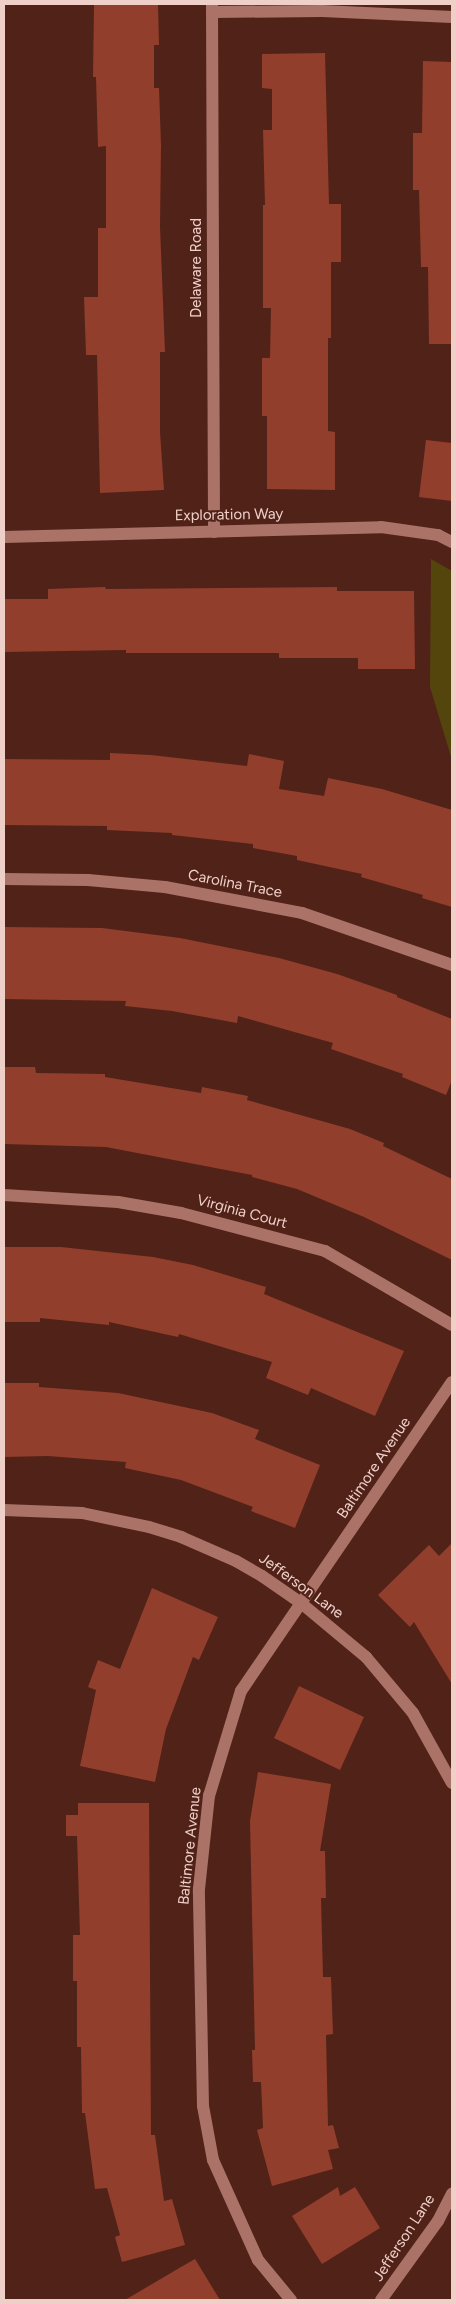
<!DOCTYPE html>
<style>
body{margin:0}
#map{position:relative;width:456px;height:2304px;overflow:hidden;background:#512218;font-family:Figtree,sans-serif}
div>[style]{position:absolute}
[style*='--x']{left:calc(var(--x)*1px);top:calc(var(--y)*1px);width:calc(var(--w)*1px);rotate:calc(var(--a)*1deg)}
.green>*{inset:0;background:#54450d}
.building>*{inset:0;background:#923e2c}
.minor>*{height:12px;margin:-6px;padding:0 6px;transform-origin:6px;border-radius:6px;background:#ab7367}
span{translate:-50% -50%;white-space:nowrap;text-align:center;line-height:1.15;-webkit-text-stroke:4px #512218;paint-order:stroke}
.street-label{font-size:15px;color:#efd0c9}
.frame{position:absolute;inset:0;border:5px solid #efd0c9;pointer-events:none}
</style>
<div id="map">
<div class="green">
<i style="clip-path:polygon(431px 559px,452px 571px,452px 760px,430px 687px)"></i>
</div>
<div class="building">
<i style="clip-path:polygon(94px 4px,158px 4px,159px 45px,154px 45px,154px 88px,159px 88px,161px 145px,160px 227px,165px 352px,160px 352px,160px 432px,164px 490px,100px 493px,97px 355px,86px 355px,84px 297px,98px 297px,98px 228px,106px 228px,106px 146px,98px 147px,96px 77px,93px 77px)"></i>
<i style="clip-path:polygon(325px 53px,329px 204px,341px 204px,341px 262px,331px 262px,331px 338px,328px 338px,328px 431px,335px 432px,335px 490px,267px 489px,267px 416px,262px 416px,262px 358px,270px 358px,271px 308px,263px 308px,263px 205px,265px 205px,263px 130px,272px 130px,272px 89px,262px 88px,262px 54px)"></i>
<i style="clip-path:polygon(423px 61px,452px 62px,452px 344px,429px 344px,428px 267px,421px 267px,419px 190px,413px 190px,413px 133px,422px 133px)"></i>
<i style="clip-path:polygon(426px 440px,452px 443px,452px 501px,419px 497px)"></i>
<i style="clip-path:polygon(105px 587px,106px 589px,337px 587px,337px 591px,414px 591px,415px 669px,358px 669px,358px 658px,279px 658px,279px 653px,126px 653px,126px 650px,4px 652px,4px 599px,48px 599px,48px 589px)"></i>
<i style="clip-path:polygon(110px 753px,151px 755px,247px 766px,249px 754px,284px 761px,279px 789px,324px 796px,328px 778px,382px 789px,452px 810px,452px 907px,422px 898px,423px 895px,361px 877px,362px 874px,297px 860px,297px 856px,253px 848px,253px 844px,172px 835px,172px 833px,107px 830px,107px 826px,4px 825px,4px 759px,110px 760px)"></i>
<i style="clip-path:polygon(4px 927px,102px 928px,180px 938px,279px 958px,337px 974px,397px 995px,397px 997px,452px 1019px,452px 1080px,446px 1095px,402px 1077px,403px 1074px,331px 1049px,333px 1043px,238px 1016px,237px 1023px,172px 1011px,125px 1006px,126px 1001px,4px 999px)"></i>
<i style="clip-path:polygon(4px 1067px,35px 1067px,36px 1073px,105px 1074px,105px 1077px,201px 1093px,202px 1087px,248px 1096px,247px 1100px,350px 1129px,384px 1143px,383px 1146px,452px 1179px,452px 1260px,364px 1217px,297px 1189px,252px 1177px,252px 1175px,106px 1147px,4px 1144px)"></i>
<i style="clip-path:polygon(4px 1247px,61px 1247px,153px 1257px,193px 1265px,266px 1287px,264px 1294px,404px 1351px,375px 1416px,311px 1388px,308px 1395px,266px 1378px,272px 1362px,179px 1334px,178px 1337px,109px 1322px,109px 1325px,40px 1318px,40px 1322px,4px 1322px)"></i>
<i style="clip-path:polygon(4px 1383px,39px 1383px,39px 1387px,118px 1393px,212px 1413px,259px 1430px,255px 1439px,320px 1465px,295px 1528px,251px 1511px,253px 1507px,181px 1480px,125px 1468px,126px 1462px,48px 1456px,4px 1457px)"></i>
<i style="clip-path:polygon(452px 1543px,452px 1684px,414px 1622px,410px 1627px,378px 1595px,429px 1545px,439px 1556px)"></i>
<i style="clip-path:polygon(152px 1588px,218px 1617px,199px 1660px,193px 1657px,166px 1729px,155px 1782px,80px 1766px,96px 1690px,88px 1687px,98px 1660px,120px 1669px)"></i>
<i style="clip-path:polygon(299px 1686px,364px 1717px,340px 1770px,274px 1738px)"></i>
<i style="clip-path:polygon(258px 1772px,331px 1784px,320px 1851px,325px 1851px,326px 1898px,321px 1898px,323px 1977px,331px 1977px,333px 2034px,326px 2035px,328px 2126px,333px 2125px,339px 2148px,328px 2150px,333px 2169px,272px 2186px,257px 2130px,263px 2128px,261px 2082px,253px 2082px,252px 2050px,255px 2050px,250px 1821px)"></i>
<i style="clip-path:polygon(78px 1803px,149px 1803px,151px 2135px,155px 2135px,164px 2201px,172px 2199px,185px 2245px,122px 2262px,115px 2237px,120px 2235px,107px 2188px,95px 2189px,85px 2113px,82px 2113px,81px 2047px,77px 2047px,77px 1981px,73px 1981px,73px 1935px,80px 1935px,77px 1836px,66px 1836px,66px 1815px,78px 1815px)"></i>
<i style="clip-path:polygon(338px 2187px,340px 2196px,355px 2187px,380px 2228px,322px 2264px,292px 2216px)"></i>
<i style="clip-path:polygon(195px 2259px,220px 2300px,125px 2300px,181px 2267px)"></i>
</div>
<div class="minor">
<i style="--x:212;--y:4;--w:528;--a:89.78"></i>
<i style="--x:212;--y:12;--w:110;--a:-0.5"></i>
<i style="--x:322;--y:11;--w:130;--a:2.6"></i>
<i style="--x:4;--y:537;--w:377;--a:-1.5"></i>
<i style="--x:381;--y:527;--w:58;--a:8"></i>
<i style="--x:438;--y:535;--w:16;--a:27"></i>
<i style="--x:4;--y:879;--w:84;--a:0.7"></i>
<i style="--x:88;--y:880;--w:77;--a:5.2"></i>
<i style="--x:165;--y:887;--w:139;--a:10.7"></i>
<i style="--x:302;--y:913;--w:159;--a:19.1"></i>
<i style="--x:4;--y:1195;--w:114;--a:3.5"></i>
<i style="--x:118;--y:1202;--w:64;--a:9.9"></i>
<i style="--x:181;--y:1213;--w:149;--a:14.8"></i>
<i style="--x:325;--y:1251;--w:147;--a:30.2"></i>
<i style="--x:4;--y:1510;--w:78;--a:2.2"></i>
<i style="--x:82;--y:1513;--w:68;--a:11.8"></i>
<i style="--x:149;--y:1527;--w:34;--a:17"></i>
<i style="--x:181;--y:1537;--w:60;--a:23.6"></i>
<i style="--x:236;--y:1561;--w:30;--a:30"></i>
<i style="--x:262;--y:1576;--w:47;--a:34.7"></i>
<i style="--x:301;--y:1603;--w:85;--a:39.7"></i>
<i style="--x:366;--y:1657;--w:73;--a:50"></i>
<i style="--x:413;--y:1713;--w:80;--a:60.9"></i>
<i style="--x:291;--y:2300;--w:52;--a:-129.5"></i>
<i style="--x:258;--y:2260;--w:110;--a:-114.2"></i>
<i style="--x:213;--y:2160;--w:55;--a:-100.5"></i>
<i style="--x:203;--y:2106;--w:217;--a:-91.1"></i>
<i style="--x:199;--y:1889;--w:94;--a:-83.9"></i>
<i style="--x:209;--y:1796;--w:110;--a:-73.1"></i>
<i style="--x:241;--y:1691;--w:374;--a:-55.7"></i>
<i style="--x:381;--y:2300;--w:97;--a:-54.2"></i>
<i style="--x:438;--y:2221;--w:31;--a:-63"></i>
</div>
<div class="street-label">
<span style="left:197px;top:268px;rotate:-90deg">Delaware Road</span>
<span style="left:229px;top:515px;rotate:-1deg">Exploration Way</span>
<span style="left:235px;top:884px;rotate:11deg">Carolina Trace</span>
<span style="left:242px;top:1212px;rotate:15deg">Virginia Court</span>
<span style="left:374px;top:1468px;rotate:-56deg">Baltimore Avenue</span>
<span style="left:301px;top:1586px;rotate:36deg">Jefferson Lane</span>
<span style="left:190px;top:1846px;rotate:-84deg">Baltimore Avenue</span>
<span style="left:404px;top:2238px;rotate:-57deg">Jefferson Lane</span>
</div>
<div class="frame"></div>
</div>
